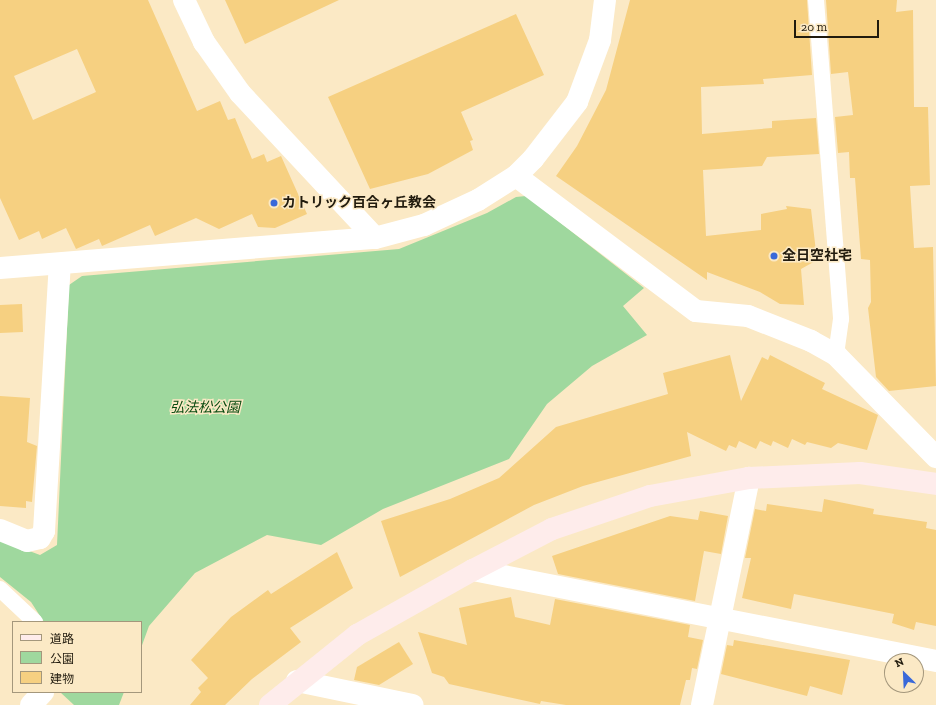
<!DOCTYPE html>
<meta charset="utf-8">
<style>
body{margin:0}
#map{position:relative;width:936px;height:705px;overflow:hidden;background:#fbe9c5;font-family:"Zilla Slab","Noto Sans JP",serif}
div>[style]{position:absolute}
[style*='--x']{left:calc(var(--x)*1px);top:calc(var(--y)*1px);width:calc(var(--w)*1px);rotate:calc(var(--a)*1deg)}
.green>*{inset:0;background:#9fd89e}
.building>*{inset:0;background:#f6d081}
.lane>*{height:16px;margin:-8px;padding:0 8px;transform-origin:8px;border-radius:8px;background:#fff}
.street>*{height:22px;margin:-11px;padding:0 11px;transform-origin:11px;border-radius:11px;background:#fff}
.secondary>*{height:22px;margin:-11px;padding:0 11px;transform-origin:11px;border-radius:11px;background:#feeceb}
.dots>*{width:11px;height:11px;translate:-50% -50%;box-sizing:border-box;border:2px solid #fbe9c5;border-radius:50%}
span{translate:-50% -50%;white-space:nowrap;text-align:center;line-height:1.15;-webkit-text-stroke:3px #fbe9c5;paint-order:stroke}
.poi-label{font-size:14px;color:#211b0e;font-weight:700}
.left{translate:0 -50%;text-align:left}
.park-label{font-size:14px;color:#074a0f;font-style:italic}
.legend{position:absolute;left:12px;top:621px;width:130px;height:72px;box-sizing:border-box;background:#fbe9c5;border:1px solid #a4977c;margin:0;padding:5px 7px;list-style:none;font-size:12px;color:#211b0e}
.legend li{display:flex;align-items:center;gap:8px;height:20px}
.legend b{width:20px;border:1px solid #a4977c}
.north{position:absolute;left:884px;top:653px;width:40px;height:40px;box-sizing:border-box;background:#fbe9c5;border:1px solid #a4977c;border-radius:50%;rotate:336deg;font-size:11px;font-weight:700;line-height:16px;text-align:center;color:#211b0e}
.north::after{content:'';display:block;margin:auto;width:14px;height:18px;background:#3a69d9;clip-path:polygon(50% 0,100% 100%,50% 72%,0 100%)}
.scale{position:absolute;left:794px;top:20px;width:85px;height:18px;box-sizing:border-box;border:2px solid #211b0e;border-top:0;padding-left:5px;font-size:12px;line-height:14px;white-space:nowrap;color:#211b0e;-webkit-text-stroke:3px #fbe9c5;paint-order:stroke}
</style>
<div id="map">
<div class="green">
<i style="clip-path:polygon(526px 196px,644px 288px,623px 306px,647px 335px,592px 366px,547px 404px,509px 459px,383px 509px,321px 545px,267px 535px,195px 573px,149px 626px,141px 648px,141px 622px,44px 622px,31px 602px,0 577px,0 540px,40px 555px,57px 545px,69px 285px,82px 276px,399px 249px,487px 213px,516px 197px)"></i>
<i style="clip-path:polygon(60px 692px,124px 692px,119px 705px,74px 705px)"></i>
</div>
<div class="building">
<i style="clip-path:polygon(evenodd,0 0,148px 0,197px 111px,220px 101px,228px 120px,235px 118px,252px 159px,264px 154px,267px 162px,281px 156px,307px 214px,275px 228px,258px 227px,252px 214px,219px 229px,196px 218px,155px 236px,150px 225px,102px 246px,99px 239px,76px 249px,66px 228px,42px 239px,39px 231px,19px 240px,0 198px,0 0,77px 49px,96px 92px,33px 120px,14px 76px,77px 49px)"></i>
<i style="clip-path:polygon(225px 0,339px 0,245px 44px)"></i>
<i style="clip-path:polygon(630px 0,807px 0,812px 75px,763px 79px,764px 84px,701px 87px,702px 134px,772px 128px,772px 121px,816px 118px,819px 154px,767px 157px,762px 166px,703px 170px,706px 236px,761px 230px,761px 214px,787px 209px,786px 206px,811px 209px,817px 260px,801px 269px,804px 305px,780px 304px,760px 292px,707px 272px,707px 280px,556px 176px,577px 146px,606px 90px)"></i>
<i style="clip-path:polygon(826px 0,897px 0,896px 12px,913px 10px,914px 107px,928px 107px,930px 185px,910px 186px,914px 248px,933px 247px,936px 386px,889px 391px,876px 377px,868px 308px,871px 302px,870px 260px,861px 259px,855px 178px,850px 178px,849px 152px,838px 153px,835px 117px,853px 115px,848px 72px,831px 74px)"></i>
<i style="clip-path:polygon(516px 14px,544px 75px,461px 112px,473px 140px,470px 141px,473px 150px,428px 174px,370px 189px,328px 97px)"></i>
<i style="clip-path:polygon(22px 304px,23px 332px,0 333px,0 305px)"></i>
<i style="clip-path:polygon(730px 355px,741px 401px,762px 357px,768px 360px,770px 355px,825px 383px,822px 389px,878px 415px,867px 450px,838px 443px,831px 448px,807px 442px,805px 445px,792px 439px,788px 448px,773px 441px,771px 446px,760px 441px,756px 449px,739px 441px,736px 448px,729px 445px,726px 451px,687px 432px,691px 456px,583px 486px,534px 505px,400px 577px,381px 521px,450px 499px,499px 478px,556px 427px,668px 394px,663px 373px)"></i>
<i style="clip-path:polygon(0 396px,30px 398px,27px 442px,37px 446px,32px 502px,26px 501px,26px 508px,0 506px)"></i>
<i style="clip-path:polygon(824px 499px,874px 509px,873px 514px,927px 522px,926px 528px,936px 530px,936px 626px,916px 622px,914px 630px,892px 623px,894px 614px,794px 594px,791px 609px,742px 598px,751px 558px,745px 558px,755px 509px,766px 511px,767px 504px,822px 512px)"></i>
<i style="clip-path:polygon(700px 511px,728px 516px,721px 554px,704px 551px,695px 601px,558px 574px,552px 556px,670px 516px,698px 520px)"></i>
<i style="clip-path:polygon(337px 552px,353px 588px,290px 628px,301px 642px,252px 679px,225px 705px,190px 705px,201px 692px,198px 688px,208px 678px,191px 660px,231px 617px,268px 590px,271px 594px)"></i>
<i style="clip-path:polygon(511px 597px,515px 617px,550px 625px,555px 599px,690px 625px,688px 637px,703px 640px,697px 669px,692px 668px,690px 680px,686px 680px,680px 705px,566px 705px,541px 701px,540px 704px,449px 684px,444px 677px,432px 673px,418px 632px,467px 645px,459px 608px)"></i>
<i style="clip-path:polygon(734px 640px,850px 660px,842px 695px,810px 686px,807px 696px,721px 674px,727px 645px,733px 646px)"></i>
<i style="clip-path:polygon(399px 642px,413px 664px,379px 685px,354px 680px,357px 667px)"></i>
</div>
<div class="lane">
<i style="--x:816;--y:0;--w:320;--a:85.5"></i>
<i style="--x:841;--y:319;--w:36;--a:98"></i>
<i style="--x:0;--y:589;--w:48;--a:43.3"></i>
</div>
<div class="street">
<i style="--x:184;--y:0;--w:47;--a:64.5"></i>
<i style="--x:204;--y:42;--w:62;--a:54.8"></i>
<i style="--x:240;--y:93;--w:198;--a:47"></i>
<i style="--x:516;--y:176;--w:225;--a:36.9"></i>
<i style="--x:696;--y:311;--w:52;--a:5.5"></i>
<i style="--x:748;--y:316;--w:68;--a:21.6"></i>
<i style="--x:811;--y:341;--w:29;--a:29"></i>
<i style="--x:836;--y:355;--w:143;--a:45.6"></i>
<i style="--x:0;--y:268;--w:376;--a:-4.6"></i>
<i style="--x:375;--y:238;--w:51;--a:-14.9"></i>
<i style="--x:424;--y:225;--w:60;--a:-24.8"></i>
<i style="--x:478;--y:200;--w:45;--a:-32.3"></i>
<i style="--x:516;--y:176;--w:24;--a:-45"></i>
<i style="--x:533;--y:159;--w:72;--a:-52.3"></i>
<i style="--x:577;--y:102;--w:66;--a:-69.6"></i>
<i style="--x:600;--y:40;--w:40;--a:-82.9"></i>
<i style="--x:0;--y:530;--w:29;--a:22"></i>
<i style="--x:27;--y:541;--w:13;--a:-13"></i>
<i style="--x:40;--y:538;--w:8;--a:-60"></i>
<i style="--x:44;--y:531;--w:266;--a:-86.6"></i>
<i style="--x:473;--y:570;--w:472;--a:11.1"></i>
<i style="--x:297;--y:681;--w:118;--a:11.7"></i>
<i style="--x:31;--y:705;--w:18;--a:-47"></i>
<i style="--x:702;--y:705;--w:232;--a:-78.3"></i>
</div>
<div class="secondary">
<i style="--x:270;--y:705;--w:112;--a:-38.8"></i>
<i style="--x:357;--y:635;--w:133;--a:-29.3"></i>
<i style="--x:473;--y:570;--w:89;--a:-27.4"></i>
<i style="--x:552;--y:529;--w:103;--a:-18.6"></i>
<i style="--x:650;--y:496;--w:101;--a:-10.3"></i>
<i style="--x:749;--y:478;--w:111;--a:-2.6"></i>
<i style="--x:860;--y:473;--w:77;--a:8.2"></i>
</div>
<div class="dots">
<i style="left:274px;top:203px;background:#3a69d9"></i>
<i style="left:774px;top:256px;background:#3a69d9"></i>
</div>
<div class="poi-label">
<span class="left" style="left:282px;top:203px">カトリック百合ヶ丘教会</span>
<span class="left" style="left:782px;top:256px">全日空社宅</span>
</div>
<div class="park-label">
<span style="left:205px;top:408px">弘法松公園</span>
</div>
<ul class="legend">
<li><b style="height:5px;background:#feeceb"></b>道路</li>
<li><b style="height:11px;background:#9fd89e"></b>公園</li>
<li><b style="height:11px;background:#f6d081"></b>建物</li>
</ul>
<div class="north">N</div>
<div class="scale">20 m</div>
</div>
